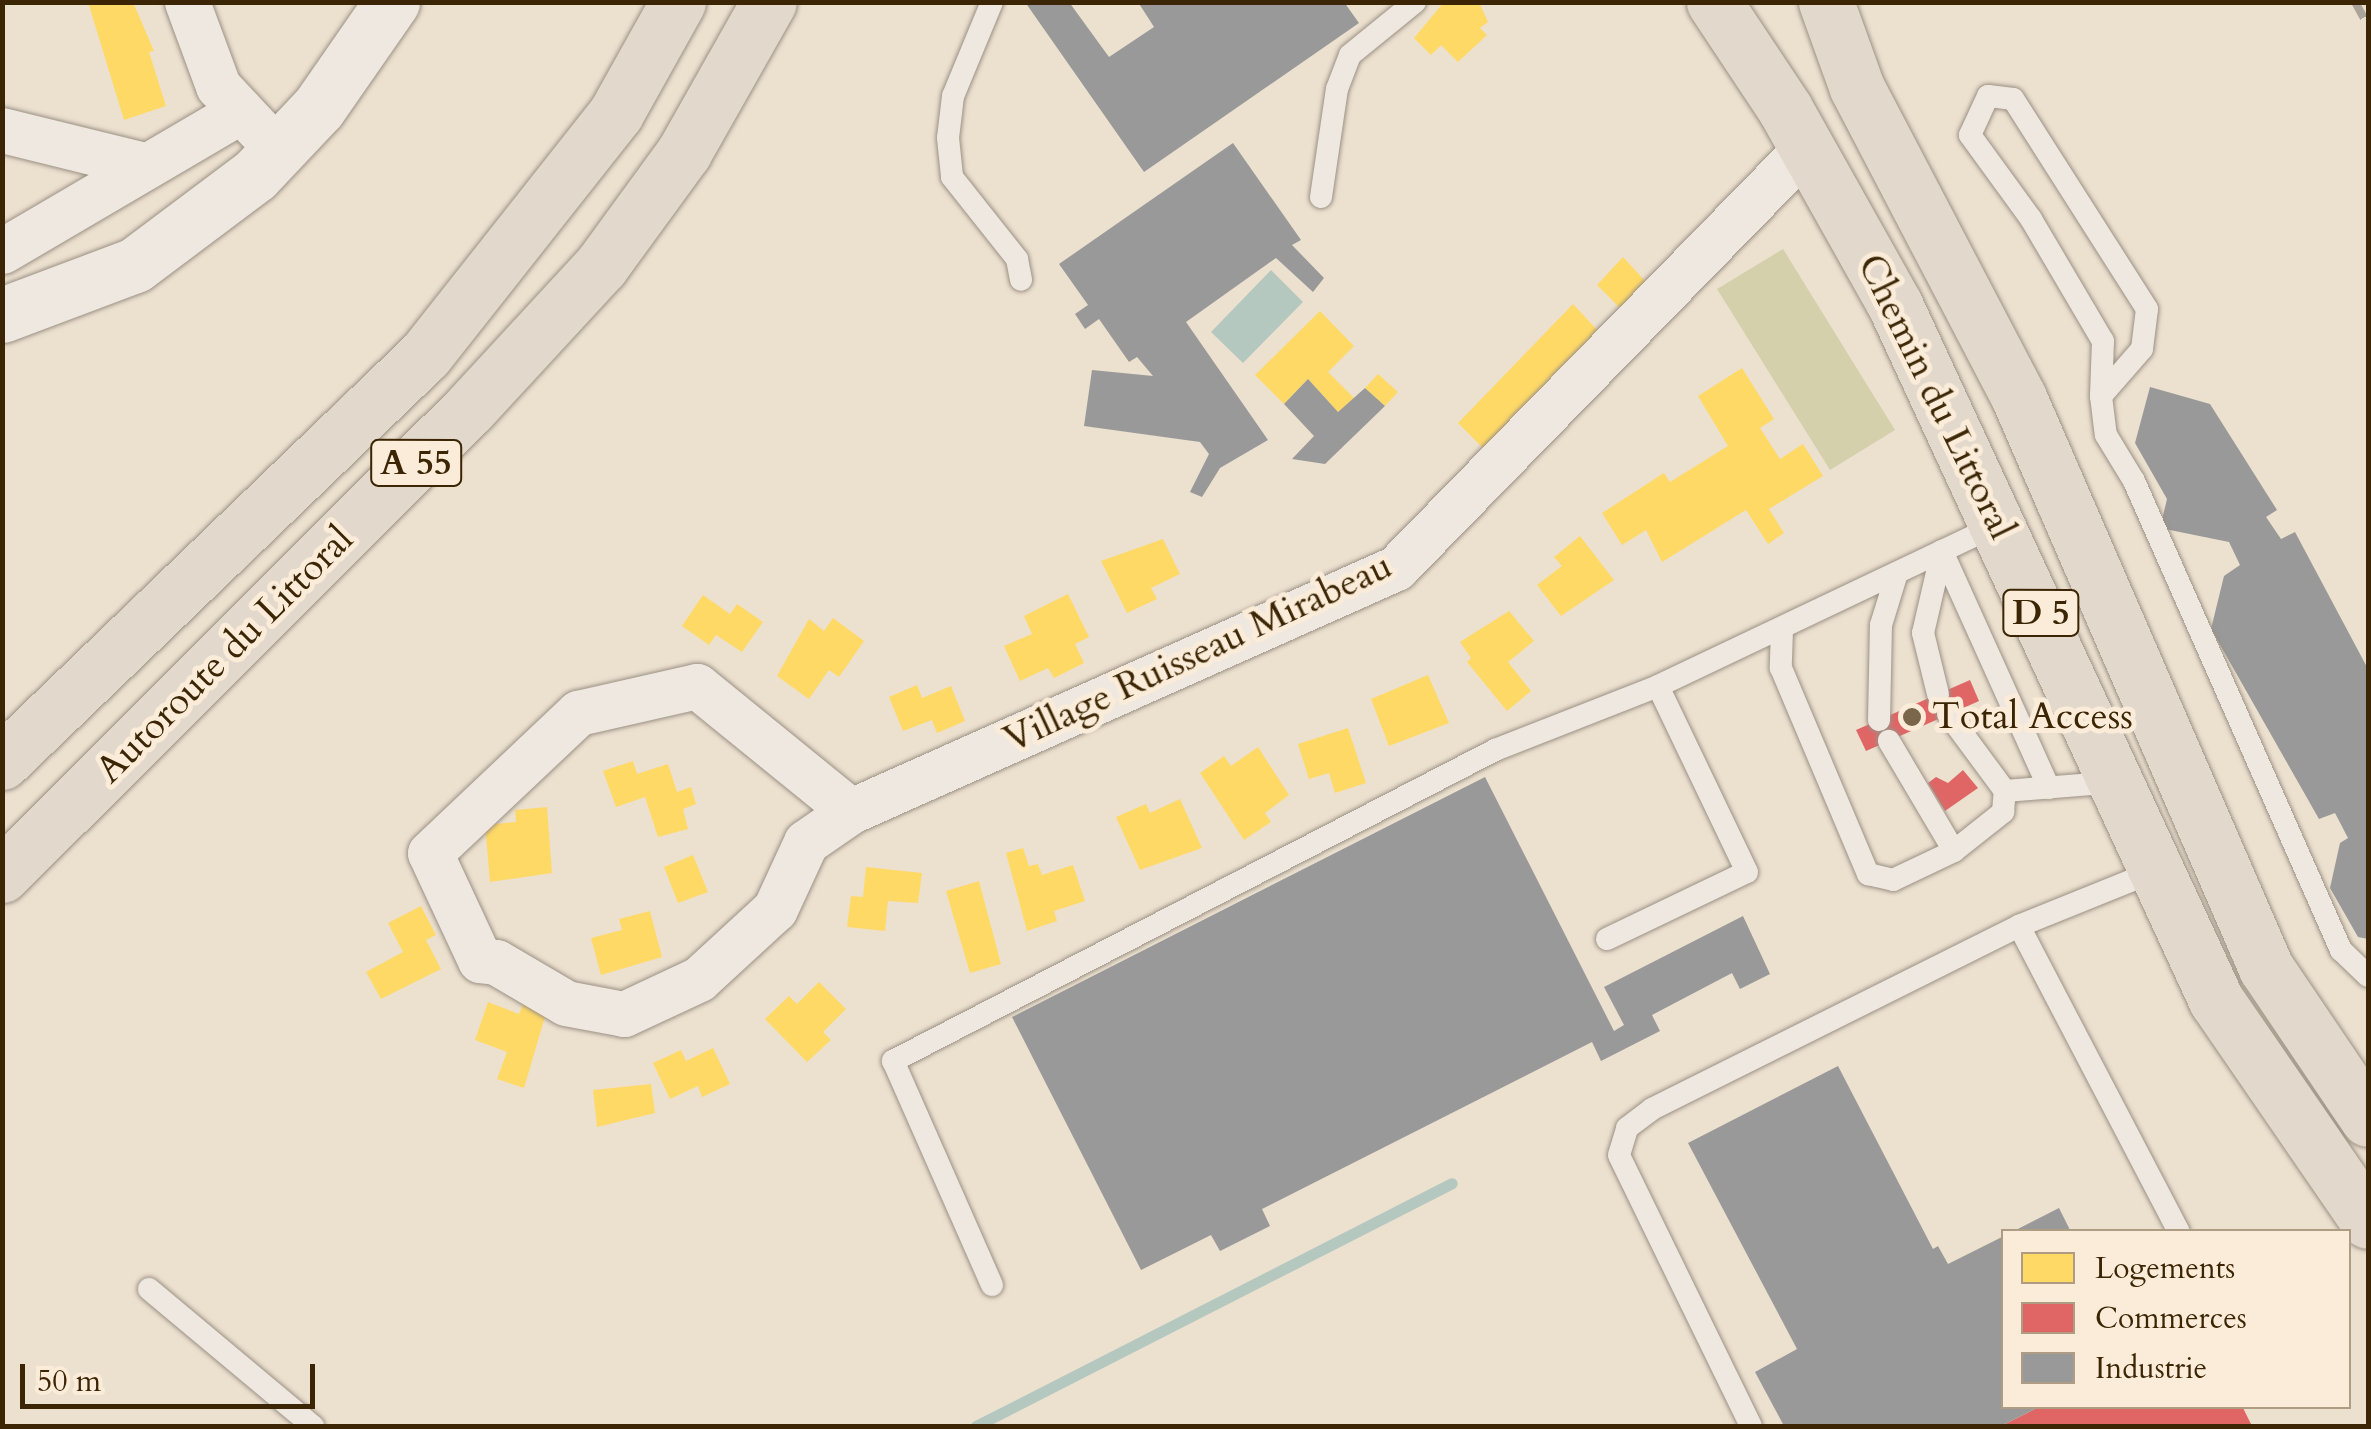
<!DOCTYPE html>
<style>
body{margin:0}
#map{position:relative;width:2371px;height:1429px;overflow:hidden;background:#ece0cf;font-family:Cardo,serif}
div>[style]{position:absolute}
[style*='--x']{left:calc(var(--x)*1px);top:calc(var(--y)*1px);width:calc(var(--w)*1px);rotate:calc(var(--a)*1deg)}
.green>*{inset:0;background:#d5d0ac}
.water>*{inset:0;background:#b5c8c0}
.homes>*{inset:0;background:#ffd966}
.shops>*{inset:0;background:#e06666}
.industry>*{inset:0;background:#999}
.stream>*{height:11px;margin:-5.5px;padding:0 5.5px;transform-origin:5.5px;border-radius:5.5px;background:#b5c8c0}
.roads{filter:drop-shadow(0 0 2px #9b9184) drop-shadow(0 0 2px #9b9184)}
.service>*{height:22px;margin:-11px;padding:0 11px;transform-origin:11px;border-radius:11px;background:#efe8e0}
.minor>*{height:45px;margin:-22.5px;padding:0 22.5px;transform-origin:22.5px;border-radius:22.5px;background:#efe8e0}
.tertiary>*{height:55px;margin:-27.5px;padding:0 27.5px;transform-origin:27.5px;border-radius:27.5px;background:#efe8e0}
.primary>*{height:55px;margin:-27.5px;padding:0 27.5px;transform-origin:27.5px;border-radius:27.5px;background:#e2d8cb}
.motorway>*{height:55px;margin:-27.5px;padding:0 27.5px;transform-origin:27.5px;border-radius:27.5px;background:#e2d8cb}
.rail>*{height:8px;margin-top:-4px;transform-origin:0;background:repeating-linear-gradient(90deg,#aba49a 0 18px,transparent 0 36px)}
.dots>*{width:28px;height:28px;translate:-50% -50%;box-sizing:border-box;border:5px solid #faecd8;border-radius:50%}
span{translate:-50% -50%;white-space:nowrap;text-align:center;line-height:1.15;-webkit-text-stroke:10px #faecd8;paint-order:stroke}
.shield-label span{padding:2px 8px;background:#faecd8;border:2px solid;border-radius:8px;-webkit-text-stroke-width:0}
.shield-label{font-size:35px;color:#3b2504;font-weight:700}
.street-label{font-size:38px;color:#3b2504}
.poi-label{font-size:38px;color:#3b2504}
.left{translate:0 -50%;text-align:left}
.frame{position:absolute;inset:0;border:5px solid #3b2504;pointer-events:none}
.legend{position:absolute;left:2001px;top:1229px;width:350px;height:180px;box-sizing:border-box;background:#faecd8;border:2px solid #ae9c83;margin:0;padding:12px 18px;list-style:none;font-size:30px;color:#3b2504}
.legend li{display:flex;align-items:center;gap:20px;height:50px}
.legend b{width:50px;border:2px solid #ae9c83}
.scale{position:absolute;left:20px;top:1364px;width:295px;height:45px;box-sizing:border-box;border:5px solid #3b2504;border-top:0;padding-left:12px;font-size:30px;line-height:35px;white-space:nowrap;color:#3b2504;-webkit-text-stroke:8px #faecd8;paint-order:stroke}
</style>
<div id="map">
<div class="green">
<i style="clip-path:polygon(1783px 249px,1895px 430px,1830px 470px,1717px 289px)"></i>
</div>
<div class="water">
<i style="clip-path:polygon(1271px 270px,1303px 302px,1243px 363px,1211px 332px)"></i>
</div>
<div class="homes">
<i style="clip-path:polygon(88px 2px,133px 2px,154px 51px,149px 52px,166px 106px,124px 120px)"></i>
<i style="clip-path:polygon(1444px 2px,1479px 2px,1488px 22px,1480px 28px,1487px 35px,1458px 62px,1441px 45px,1431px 55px,1414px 38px)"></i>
<i style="clip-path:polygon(1623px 257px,1646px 282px,1620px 308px,1597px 285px)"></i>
<i style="clip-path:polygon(1573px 304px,1600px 333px,1485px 450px,1458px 423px)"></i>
<i style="clip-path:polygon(1320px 311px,1354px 346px,1328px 372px,1354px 398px,1338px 412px,1308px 379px,1284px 404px,1255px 375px)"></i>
<i style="clip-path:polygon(1742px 368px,1774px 419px,1760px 428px,1780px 459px,1803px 444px,1823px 476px,1769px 509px,1784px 533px,1768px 544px,1746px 510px,1662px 562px,1646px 530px,1622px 545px,1602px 513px,1664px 473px,1670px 482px,1728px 446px,1698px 396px)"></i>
<i style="clip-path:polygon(1378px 374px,1398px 392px,1385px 406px,1365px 388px)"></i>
<i style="clip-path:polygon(1580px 536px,1614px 580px,1561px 616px,1537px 585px,1562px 566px,1554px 557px)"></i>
<i style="clip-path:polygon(1163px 539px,1180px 574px,1151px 588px,1157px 599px,1127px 613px,1101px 561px)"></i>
<i style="clip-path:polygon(1068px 594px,1089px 637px,1075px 644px,1084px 663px,1054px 678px,1048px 668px,1020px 681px,1004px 646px,1032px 634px,1024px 616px)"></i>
<i style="clip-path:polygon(703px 595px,730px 614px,737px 604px,763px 622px,742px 652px,716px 635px,709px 645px,682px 626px)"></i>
<i style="clip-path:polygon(1509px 611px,1534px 641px,1508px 662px,1531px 691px,1507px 711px,1467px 662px,1471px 658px,1460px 642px)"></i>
<i style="clip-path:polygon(833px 618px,864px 641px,839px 677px,829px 670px,809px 699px,777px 676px,809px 619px,824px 631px)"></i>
<i style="clip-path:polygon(1428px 675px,1449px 723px,1389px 746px,1371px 699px)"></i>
<i style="clip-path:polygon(917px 685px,922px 698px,951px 686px,965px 721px,937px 733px,932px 720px,903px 731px,889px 697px)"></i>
<i style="clip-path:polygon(1348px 728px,1366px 783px,1335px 793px,1329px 773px,1309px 779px,1298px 744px)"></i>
<i style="clip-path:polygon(1258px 747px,1289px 795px,1265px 813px,1271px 822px,1244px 840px,1200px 773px,1224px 756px,1231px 766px)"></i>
<i style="clip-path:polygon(633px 761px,637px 774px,668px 764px,677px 792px,691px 787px,696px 804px,683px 809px,688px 829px,658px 837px,645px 797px,616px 807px,603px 771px)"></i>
<i style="clip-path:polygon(1180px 799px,1202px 848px,1140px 870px,1116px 817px,1146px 804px,1150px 813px)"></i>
<i style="clip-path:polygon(547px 807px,552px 873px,490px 882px,485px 825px,516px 822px,515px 810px)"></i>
<i style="clip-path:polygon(1023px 848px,1029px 866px,1038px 864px,1042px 875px,1073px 865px,1085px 901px,1054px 911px,1057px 921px,1027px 931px,1006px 853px)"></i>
<i style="clip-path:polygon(693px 855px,708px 892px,678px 903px,664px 867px)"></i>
<i style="clip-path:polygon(866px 867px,922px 873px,918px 903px,888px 901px,885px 931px,847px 927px,851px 896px,863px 897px)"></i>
<i style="clip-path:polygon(979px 881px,1001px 964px,970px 973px,946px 891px)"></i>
<i style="clip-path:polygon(421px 906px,436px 935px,426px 940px,441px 969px,381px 999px,366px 972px,403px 952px,388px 923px)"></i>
<i style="clip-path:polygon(650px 911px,662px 957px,601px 975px,591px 938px,622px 930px,619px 919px)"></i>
<i style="clip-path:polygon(819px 982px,846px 1009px,823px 1032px,831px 1040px,807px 1062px,765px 1019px,789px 996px,797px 1004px)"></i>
<i style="clip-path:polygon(488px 1002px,519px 1014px,524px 1002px,547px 1010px,524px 1088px,497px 1079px,507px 1052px,475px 1040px)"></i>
<i style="clip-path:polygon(713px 1048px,730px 1084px,702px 1097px,698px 1086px,670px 1099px,653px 1063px,681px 1050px,686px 1061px)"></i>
<i style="clip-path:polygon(651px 1084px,655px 1113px,597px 1127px,593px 1090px)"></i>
</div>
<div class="shops">
<i style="clip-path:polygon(1970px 680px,1979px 701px,1866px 751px,1856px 730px)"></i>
<i style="clip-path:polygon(1963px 770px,1978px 788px,1945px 811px,1928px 783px,1936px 777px,1948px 783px)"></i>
<i style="clip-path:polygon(2041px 1406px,2242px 1406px,2252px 1426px,2001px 1426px)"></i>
</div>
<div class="industry">
<i style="clip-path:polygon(1025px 2px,1069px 2px,1109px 57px,1154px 27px,1138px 2px,1344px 2px,1359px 23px,1144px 172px)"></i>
<i style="clip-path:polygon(1233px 143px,1301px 240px,1292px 245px,1324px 278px,1313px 292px,1276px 258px,1186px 322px,1268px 440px,1220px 468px,1202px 497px,1190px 492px,1209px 454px,1200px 442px,1084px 426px,1092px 370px,1153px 376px,1137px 357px,1129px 362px,1099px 319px,1085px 329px,1075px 314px,1088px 305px,1059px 264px)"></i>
<i style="clip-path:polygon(1308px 379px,1338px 412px,1365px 388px,1385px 406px,1325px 464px,1292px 459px,1314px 436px,1284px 404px)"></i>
<i style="clip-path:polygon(2150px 387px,2210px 404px,2277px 510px,2266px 517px,2281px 539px,2295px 532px,2368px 669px,2368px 939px,2358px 937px,2330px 888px,2340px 843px,2348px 838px,2335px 813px,2319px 819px,2211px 629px,2224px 576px,2240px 565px,2229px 542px,2160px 528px,2167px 499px,2135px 443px)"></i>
<i style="clip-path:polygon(1485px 777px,1614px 1031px,1624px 1025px,1604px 987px,1743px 916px,1770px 974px,1740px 989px,1732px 973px,1652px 1015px,1660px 1031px,1601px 1061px,1592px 1042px,1262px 1209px,1270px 1226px,1220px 1251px,1211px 1235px,1141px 1270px,1012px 1017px)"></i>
<i style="clip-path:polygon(1838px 1066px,1933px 1249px,1938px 1246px,1948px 1264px,2004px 1236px,2004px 1406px,2041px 1406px,2001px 1426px,1784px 1426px,1755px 1372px,1797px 1349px,1688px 1143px)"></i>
<i style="clip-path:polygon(2059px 1208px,2071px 1232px,2012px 1232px)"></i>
</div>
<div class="stream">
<i style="--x:976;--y:1426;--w:534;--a:-27.04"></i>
</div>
<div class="roads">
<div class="service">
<i style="--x:992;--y:2;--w:102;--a:112.5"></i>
<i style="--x:953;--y:96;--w:42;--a:96.8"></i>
<i style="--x:948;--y:138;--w:39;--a:84"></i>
<i style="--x:952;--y:177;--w:105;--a:51.6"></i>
<i style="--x:1017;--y:259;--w:21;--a:79"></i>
<i style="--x:1321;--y:197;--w:109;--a:-81.6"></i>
<i style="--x:1337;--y:89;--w:36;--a:-69"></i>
<i style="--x:1350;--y:55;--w:84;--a:-39.2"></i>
<i style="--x:2101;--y:396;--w:62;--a:-48.9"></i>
<i style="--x:2142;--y:349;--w:40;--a:-82.9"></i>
<i style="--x:2147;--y:309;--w:249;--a:-122.5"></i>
<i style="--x:2013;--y:99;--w:25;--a:-173"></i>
<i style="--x:1988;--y:96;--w:43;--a:114.8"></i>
<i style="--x:1970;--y:135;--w:104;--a:54"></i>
<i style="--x:2031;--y:219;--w:142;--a:59.5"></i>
<i style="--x:2103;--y:341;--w:55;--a:92.1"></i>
<i style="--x:2101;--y:396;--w:39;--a:83"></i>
<i style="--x:2106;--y:435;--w:54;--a:58.7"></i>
<i style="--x:2134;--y:481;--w:513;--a:66.19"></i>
<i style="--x:2341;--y:950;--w:37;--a:44"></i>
<i style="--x:1942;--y:551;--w:260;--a:65.7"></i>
<i style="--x:1782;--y:630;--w:38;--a:92"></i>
<i style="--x:1781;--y:668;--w:224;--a:67.1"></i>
<i style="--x:1868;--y:874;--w:26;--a:13"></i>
<i style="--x:1893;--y:880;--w:68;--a:-25.4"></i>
<i style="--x:1954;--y:851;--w:128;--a:-120.6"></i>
<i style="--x:1938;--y:694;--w:63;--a:-103.8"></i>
<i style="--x:1923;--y:633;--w:84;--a:-77"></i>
<i style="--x:1948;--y:714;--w:96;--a:53.5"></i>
<i style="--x:2005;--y:791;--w:111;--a:-4.6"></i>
<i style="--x:1879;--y:720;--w:95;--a:-88.8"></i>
<i style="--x:1881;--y:625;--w:54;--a:-72.9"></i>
<i style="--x:1954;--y:851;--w:63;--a:-38.5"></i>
<i style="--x:2003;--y:812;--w:21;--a:-85"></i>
<i style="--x:2155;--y:871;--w:147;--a:158"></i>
<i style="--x:2019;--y:926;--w:345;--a:62.4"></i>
<i style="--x:1607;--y:939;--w:155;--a:-25.6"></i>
<i style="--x:1747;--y:872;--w:206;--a:-115.6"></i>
<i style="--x:1658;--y:686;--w:375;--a:-25.4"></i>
<i style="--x:992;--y:1285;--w:245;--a:-113.8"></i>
<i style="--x:893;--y:1061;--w:678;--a:-27.32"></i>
<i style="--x:1495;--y:750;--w:175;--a:-21.4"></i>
<i style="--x:149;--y:1289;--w:214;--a:39.9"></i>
<i style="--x:1751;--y:1426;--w:301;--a:-116"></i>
<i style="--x:1619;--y:1155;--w:28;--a:-73"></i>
<i style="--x:1627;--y:1128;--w:31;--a:-37"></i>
<i style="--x:1652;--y:1109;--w:410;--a:-26.5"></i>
</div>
<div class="minor">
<i style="--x:187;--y:2;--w:90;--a:69.7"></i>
<i style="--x:218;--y:86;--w:60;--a:47"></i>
<i style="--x:2;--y:130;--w:147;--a:13.8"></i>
<i style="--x:2;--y:251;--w:277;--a:-30.4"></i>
<i style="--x:851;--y:811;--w:55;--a:145.4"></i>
<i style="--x:806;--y:842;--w:74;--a:114.8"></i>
<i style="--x:775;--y:909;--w:103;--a:137.4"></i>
<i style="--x:699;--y:979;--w:83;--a:155"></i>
<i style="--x:624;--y:1014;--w:59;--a:-169.3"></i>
<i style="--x:566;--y:1003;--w:81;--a:-149.6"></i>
<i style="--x:496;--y:962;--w:16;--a:-173"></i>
<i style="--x:480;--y:960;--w:118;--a:-115"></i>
<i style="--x:430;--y:853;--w:204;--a:-43.4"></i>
<i style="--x:578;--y:713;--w:122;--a:-12.8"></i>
<i style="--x:697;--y:686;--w:198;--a:39.1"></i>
<i style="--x:851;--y:811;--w:597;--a:-24.03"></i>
<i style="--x:1396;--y:568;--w:588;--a:-45.69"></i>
</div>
<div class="tertiary">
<i style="--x:2;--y:315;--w:142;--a:-20.6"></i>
<i style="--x:135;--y:265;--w:150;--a:-36.9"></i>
<i style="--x:255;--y:175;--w:93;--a:-46.7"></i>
<i style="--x:319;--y:107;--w:128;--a:-55.2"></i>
</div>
<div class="primary">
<i style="--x:1714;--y:2;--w:128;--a:56.4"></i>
<i style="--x:1785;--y:109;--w:225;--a:60.7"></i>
<i style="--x:1895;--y:305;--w:766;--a:65.21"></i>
<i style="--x:2216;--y:1000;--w:268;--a:55.5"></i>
<i style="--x:1826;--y:2;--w:91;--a:70.2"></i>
<i style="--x:1857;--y:88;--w:350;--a:62.4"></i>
<i style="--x:2019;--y:398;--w:621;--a:66.57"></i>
<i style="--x:2266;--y:968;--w:182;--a:56"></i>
</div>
<div class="motorway">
<i style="--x:2;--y:762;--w:587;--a:-43.9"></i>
<i style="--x:425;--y:355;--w:308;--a:-51.7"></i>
<i style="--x:616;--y:113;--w:127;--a:-60.8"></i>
<i style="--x:2;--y:875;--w:661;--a:-44.94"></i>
<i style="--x:470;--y:408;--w:193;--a:-47.3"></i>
<i style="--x:601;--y:266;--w:141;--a:-53.9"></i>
<i style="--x:684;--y:152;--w:172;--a:-60.5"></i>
</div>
</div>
<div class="rail">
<i style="--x:2355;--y:2;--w:26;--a:61"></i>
</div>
<div class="dots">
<i style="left:1912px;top:717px;background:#79664b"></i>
</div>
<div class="shield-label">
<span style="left:416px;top:463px">A 55</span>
<span style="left:2041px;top:613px">D 5</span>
</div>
<div class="street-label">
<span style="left:1936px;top:397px;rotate:64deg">Chemin du Littoral</span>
<span style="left:1198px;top:653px;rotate:-25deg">Village Ruisseau Mirabeau</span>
<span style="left:225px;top:655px;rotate:-45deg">Autoroute du Littoral</span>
</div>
<div class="poi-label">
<span class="left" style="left:1932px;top:717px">Total Access</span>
</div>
<div class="frame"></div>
<ul class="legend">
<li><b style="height:28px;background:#ffd966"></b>Logements</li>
<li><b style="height:28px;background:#e06666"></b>Commerces</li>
<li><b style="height:28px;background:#999"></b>Industrie</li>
</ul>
<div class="scale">50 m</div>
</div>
